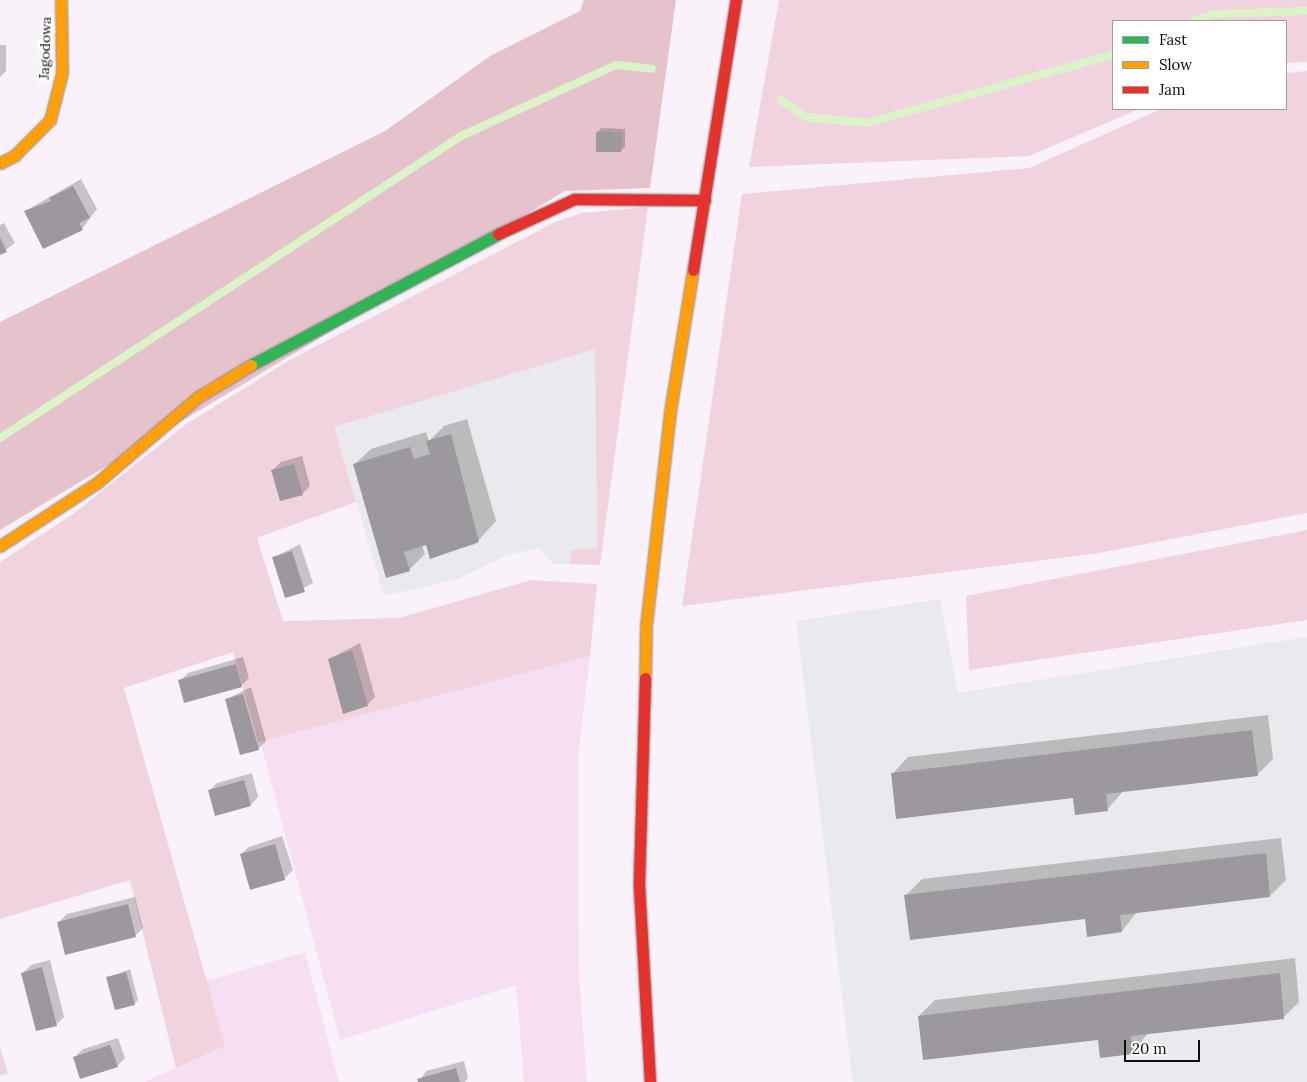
<!DOCTYPE html>
<style>
body{margin:0}
#map{position:relative;width:1307px;height:1082px;overflow:hidden;background:#faf2fa;font-family:Lora,serif}
div>[style]{position:absolute}
[style*='--x']{left:calc(var(--x)*1px);top:calc(var(--y)*1px);width:calc(var(--w)*1px);rotate:calc(var(--a)*1deg)}
.industrial>*{inset:0;background:#e9eaed}
.farmland>*{inset:0;background:#f6dff3}
.green>*{inset:0;background:#f0d3de}
.forest>*{inset:0;background:#e6c2cd}
.shadow>*{inset:0;background:#0003}
.stream>*{height:8px;margin:-4px;padding:0 4px;transform-origin:4px;border-radius:4px;background:#dcf3ca}
.building>*{inset:0;background:#9c989d}
.roads{filter:drop-shadow(0 0 1px #8a878a) drop-shadow(0 0 1px #8a878a)}
.fast>*{height:11px;margin:-5.5px;padding:0 5.5px;transform-origin:5.5px;border-radius:5.5px;background:#30b455}
.slow>*{height:11px;margin:-5.5px;padding:0 5.5px;transform-origin:5.5px;border-radius:5.5px;background:#ff9f0a}
.jam>*{height:11px;margin:-5.5px;padding:0 5.5px;transform-origin:5.5px;border-radius:5.5px;background:#e5322d}
span{translate:-50% -50%;white-space:nowrap;text-align:center;line-height:1.15;-webkit-text-stroke:5px #fff;paint-order:stroke}
.street-label{font-size:14px;color:#0d0d0d}
.legend{position:absolute;left:1112px;top:20px;width:175px;height:90px;box-sizing:border-box;background:#fff;border:1px solid #9e9e9e;margin:0;padding:6px 9px;list-style:none;font-size:15px;color:#0d0d0d}
.legend li{display:flex;align-items:center;gap:10px;height:25px}
.legend b{width:25px;border:1px solid #9e9e9e}
.scale{position:absolute;left:1124px;top:1040px;width:76px;height:22px;box-sizing:border-box;border:2px solid #0d0d0d;border-top:0;padding-left:6px;font-size:15px;line-height:18px;white-space:nowrap;color:#0d0d0d;-webkit-text-stroke:4px #fff;paint-order:stroke}
</style>
<div id="map">
<div class="industrial">
<i style="clip-path:polygon(595px 348px,597px 549px,572px 550px,569px 564px,553px 564px,539px 548px,508px 555px,458px 579px,384px 596px,334px 427px)"></i>
<i style="clip-path:polygon(940px 599px,958px 693px,1307px 637px,1307px 1082px,853px 1082px,796px 621px)"></i>
</div>
<div class="farmland">
<i style="clip-path:polygon(590px 656px,578px 759px,579px 976px,587px 1082px,524px 1082px,516px 985px,340px 1040px,260px 741px)"></i>
<i style="clip-path:polygon(305px 952px,339px 1082px,144px 1082px,225px 1046px,206px 981px)"></i>
</div>
<div class="green">
<i style="clip-path:polygon(779px 0,1307px 0,1307px 62px,1286px 63px,1286px 21px,1113px 21px,1113px 109px,1139px 109px,1029px 156px,749px 167px)"></i>
<i style="clip-path:polygon(1307px 71px,1307px 513px,1099px 553px,682px 606px,742px 194px,1029px 168px,1161px 109px,1286px 109px,1286px 73px)"></i>
<i style="clip-path:polygon(648px 207px,600px 565px,569px 564px,572px 550px,597px 548px,595px 349px,334px 427px,356px 502px,257px 538px,283px 621px,399px 618px,531px 580px,597px 584px,590px 656px,258px 742px,233px 652px,124px 688px,225px 1046px,176px 1068px,130px 880px,0 919px,0 562px,73px 514px,185px 425px,288px 361px,553px 223px,581px 213px)"></i>
<i style="clip-path:polygon(1307px 530px,1307px 620px,969px 670px,966px 596px)"></i>
<i style="clip-path:polygon(0 1047px,8px 1074px,0 1076px)"></i>
</div>
<div class="forest">
<i style="clip-path:polygon(584px 0,676px 0,650px 188px,565px 191px,0 530px,0 322px,385px 131px,490px 56px,580px 11px)"></i>
</div>
<div class="shadow">
<i style="clip-path:polygon(0 45px,6px 45px,6px 71px,0 77px)"></i>
<i style="clip-path:polygon(601px 128px,625px 129px,625px 147px,621px 151px,598px 132px)"></i>
<i style="clip-path:polygon(81px 179px,97px 209px,82px 229px,25px 211px)"></i>
<i style="clip-path:polygon(4px 223px,15px 243px,0 254px,0 225px)"></i>
<i style="clip-path:polygon(467px 419px,496px 521px,475px 544px,431px 557px,427px 544px,422px 545px,425px 554px,409px 570px,355px 464px,371px 449px,426px 432px,429px 441px,444px 426px)"></i>
<i style="clip-path:polygon(302px 456px,310px 486px,302px 494px,273px 470px,281px 462px)"></i>
<i style="clip-path:polygon(300px 544px,313px 583px,286px 597px,273px 558px)"></i>
<i style="clip-path:polygon(360px 643px,375px 697px,367px 705px,329px 659px)"></i>
<i style="clip-path:polygon(243px 657px,249px 678px,241px 686px,180px 681px,188px 673px)"></i>
<i style="clip-path:polygon(251px 687px,266px 741px,258px 749px,227px 699px)"></i>
<i style="clip-path:polygon(1268px 715px,1273px 759px,1257px 775px,1123px 791px,1107px 810px,1074px 796px,893px 773px,908px 757px)"></i>
<i style="clip-path:polygon(252px 773px,258px 797px,251px 805px,209px 791px,217px 783px)"></i>
<i style="clip-path:polygon(282px 836px,293px 870px,285px 878px,251px 888px,241px 854px,249px 847px)"></i>
<i style="clip-path:polygon(1281px 838px,1286px 880px,1270px 896px,1137px 912px,1122px 931px,1086px 918px,906px 895px,922px 879px)"></i>
<i style="clip-path:polygon(135px 897px,143px 928px,135px 936px,59px 922px,67px 914px)"></i>
<i style="clip-path:polygon(1295px 958px,1299px 1002px,1283px 1018px,1148px 1033px,1132px 1053px,1099px 1039px,919px 1016px,935px 1000px)"></i>
<i style="clip-path:polygon(50px 960px,64px 1017px,57px 1024px,23px 973px,31px 965px)"></i>
<i style="clip-path:polygon(130px 969px,138px 1000px,134px 1004px,108px 978px)"></i>
<i style="clip-path:polygon(118px 1038px,125px 1058px,117px 1066px,75px 1057px,83px 1049px)"></i>
<i style="clip-path:polygon(464px 1061px,468px 1078px,465px 1082px,419px 1082px,426px 1071px)"></i>
</div>
<div class="stream">
<i style="--x:1194;--y:21;--w:20;--a:-20"></i>
<i style="--x:1213;--y:14;--w:94;--a:-1.8"></i>
<i style="--x:781;--y:100;--w:30;--a:34"></i>
<i style="--x:806;--y:117;--w:61;--a:5.6"></i>
<i style="--x:867;--y:123;--w:255;--a:-15.5"></i>
<i style="--x:0;--y:438;--w:551;--a:-33.23"></i>
<i style="--x:461;--y:136;--w:170;--a:-24.6"></i>
<i style="--x:616;--y:65;--w:36;--a:6"></i>
</div>
<div class="building">
<i style="clip-path:polygon(596px 132px,622px 132px,621px 152px,596px 152px)"></i>
<i style="clip-path:polygon(73px 186px,90px 218px,79px 223px,83px 230px,43px 249px,24px 211px,51px 201px,49px 198px)"></i>
<i style="clip-path:polygon(0 237px,7px 252px,0 255px)"></i>
<i style="clip-path:polygon(451px 434px,479px 542px,430px 559px,426px 545px,404px 552px,410px 571px,386px 578px,353px 464px,410px 447px,414px 459px,430px 454px,426px 441px)"></i>
<i style="clip-path:polygon(294px 464px,303px 495px,280px 501px,271px 470px)"></i>
<i style="clip-path:polygon(292px 551px,305px 592px,285px 598px,272px 557px)"></i>
<i style="clip-path:polygon(352px 650px,368px 706px,343px 714px,328px 659px)"></i>
<i style="clip-path:polygon(236px 664px,242px 687px,184px 703px,178px 680px)"></i>
<i style="clip-path:polygon(243px 694px,259px 750px,240px 755px,225px 699px)"></i>
<i style="clip-path:polygon(1252px 730px,1258px 776px,1106px 794px,1108px 811px,1075px 815px,1073px 798px,896px 819px,891px 773px)"></i>
<i style="clip-path:polygon(244px 780px,251px 806px,215px 816px,208px 790px)"></i>
<i style="clip-path:polygon(275px 844px,285px 880px,250px 890px,240px 854px)"></i>
<i style="clip-path:polygon(1266px 853px,1270px 897px,1120px 915px,1122px 932px,1087px 937px,1085px 919px,910px 940px,904px 895px)"></i>
<i style="clip-path:polygon(128px 904px,136px 937px,65px 955px,57px 922px)"></i>
<i style="clip-path:polygon(42px 967px,57px 1026px,36px 1031px,21px 973px)"></i>
<i style="clip-path:polygon(126px 972px,135px 1005px,115px 1010px,106px 977px)"></i>
<i style="clip-path:polygon(1280px 973px,1284px 1019px,1131px 1036px,1133px 1054px,1100px 1058px,1098px 1040px,923px 1060px,918px 1016px)"></i>
<i style="clip-path:polygon(110px 1045px,118px 1067px,80px 1079px,73px 1057px)"></i>
<i style="clip-path:polygon(456px 1068px,460px 1082px,418px 1082px,417px 1079px)"></i>
</div>
<div class="roads">
<div class="fast">
<i style="--x:251;--y:365;--w:280;--a:-27.9"></i>
</div>
<div class="slow">
<i style="--x:0;--y:163;--w:16;--a:-27"></i>
<i style="--x:14;--y:156;--w:51;--a:-45"></i>
<i style="--x:50;--y:120;--w:49;--a:-75.7"></i>
<i style="--x:62;--y:73;--w:73;--a:-90.8"></i>
<i style="--x:0;--y:546;--w:117;--a:-33.1"></i>
<i style="--x:98;--y:482;--w:131;--a:-40.4"></i>
<i style="--x:198;--y:397;--w:62;--a:-31.1"></i>
<i style="--x:645;--y:678;--w:52;--a:-88.9"></i>
<i style="--x:646;--y:626;--w:215;--a:-83.6"></i>
<i style="--x:670;--y:412;--w:144;--a:-80.8"></i>
</div>
<div class="jam">
<i style="--x:498;--y:234;--w:84;--a:-24.7"></i>
<i style="--x:574;--y:199;--w:131;--a:0.4"></i>
<i style="--x:693;--y:270;--w:273;--a:-81"></i>
<i style="--x:645;--y:678;--w:208;--a:91.7"></i>
<i style="--x:639;--y:886;--w:196;--a:86.8"></i>
</div>
</div>
<div class="street-label">
<span style="left:45px;top:48px;rotate:-88deg">Jagodowa</span>
</div>
<ul class="legend">
<li><b style="height:6px;background:#30b455"></b>Fast</li>
<li><b style="height:6px;background:#ff9f0a"></b>Slow</li>
<li><b style="height:6px;background:#e5322d"></b>Jam</li>
</ul>
<div class="scale">20 m</div>
</div>
